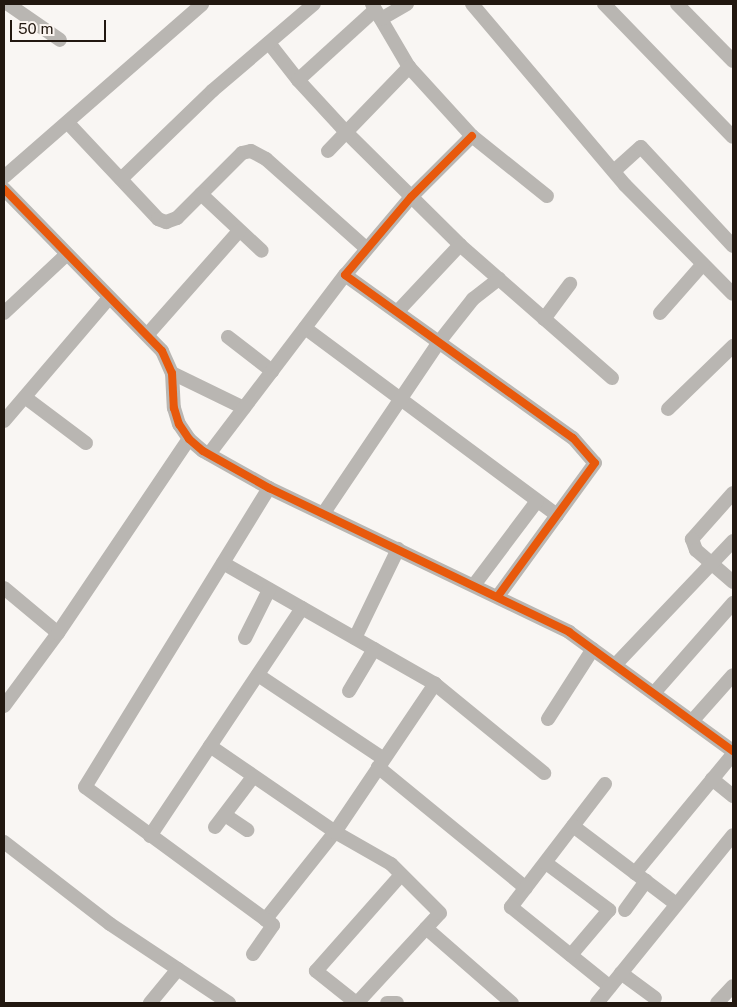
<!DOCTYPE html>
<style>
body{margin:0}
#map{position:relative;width:737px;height:1007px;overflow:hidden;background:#f9f6f3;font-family:"Public Sans",sans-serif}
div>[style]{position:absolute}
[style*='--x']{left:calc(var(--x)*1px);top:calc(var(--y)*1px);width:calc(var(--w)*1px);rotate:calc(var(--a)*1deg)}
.minor>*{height:14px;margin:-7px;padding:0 7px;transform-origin:7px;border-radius:7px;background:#b9b6b2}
.cycleway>*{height:8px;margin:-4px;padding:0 4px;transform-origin:4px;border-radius:4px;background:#e8590c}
span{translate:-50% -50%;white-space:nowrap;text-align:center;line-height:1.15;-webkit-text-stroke:4px #fbf5f1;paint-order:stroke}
.frame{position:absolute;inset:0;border:5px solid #221810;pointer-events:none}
.scale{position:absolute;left:10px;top:20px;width:96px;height:22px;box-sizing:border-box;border:2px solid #221810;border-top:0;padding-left:6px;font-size:15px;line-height:18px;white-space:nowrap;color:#221810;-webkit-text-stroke:4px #fbf5f1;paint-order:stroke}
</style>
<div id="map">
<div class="minor">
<i style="--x:8;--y:4;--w:63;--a:34.7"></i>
<i style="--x:372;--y:4;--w:73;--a:59.6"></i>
<i style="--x:409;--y:67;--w:93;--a:47.6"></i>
<i style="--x:472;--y:136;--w:96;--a:38.7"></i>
<i style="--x:472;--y:4;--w:237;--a:49.8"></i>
<i style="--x:625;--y:185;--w:153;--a:45.3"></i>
<i style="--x:604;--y:4;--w:185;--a:45.9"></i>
<i style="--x:677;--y:4;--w:80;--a:45.5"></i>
<i style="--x:381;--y:19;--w:30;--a:-30"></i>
<i style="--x:269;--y:43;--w:47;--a:51.9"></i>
<i style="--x:298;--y:80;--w:71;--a:47.3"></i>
<i style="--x:346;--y:132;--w:161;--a:44.7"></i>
<i style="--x:460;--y:245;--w:202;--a:41.2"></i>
<i style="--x:298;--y:80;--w:104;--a:-42.3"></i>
<i style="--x:68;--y:123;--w:132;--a:46.8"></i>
<i style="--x:158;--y:219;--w:9;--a:21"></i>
<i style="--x:166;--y:222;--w:12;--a:-20"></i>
<i style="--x:177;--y:218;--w:92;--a:-45"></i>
<i style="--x:242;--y:153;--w:9;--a:-13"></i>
<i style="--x:251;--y:151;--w:17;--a:28"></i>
<i style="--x:266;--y:159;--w:134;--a:41.7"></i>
<i style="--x:472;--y:136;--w:86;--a:135"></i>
<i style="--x:411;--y:197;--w:102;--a:130.2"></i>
<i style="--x:345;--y:275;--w:280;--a:35.6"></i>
<i style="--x:573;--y:438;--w:33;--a:49"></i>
<i style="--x:595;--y:463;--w:165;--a:126.1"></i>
<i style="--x:328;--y:151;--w:117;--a:-46"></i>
<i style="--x:614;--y:171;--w:36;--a:-42"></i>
<i style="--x:641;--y:147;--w:135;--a:47.1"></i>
<i style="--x:4;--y:177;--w:263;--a:-41.1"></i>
<i style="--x:121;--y:179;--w:127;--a:-44"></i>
<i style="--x:212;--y:91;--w:134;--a:-40.5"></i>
<i style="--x:4;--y:189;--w:226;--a:45.7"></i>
<i style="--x:162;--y:351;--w:24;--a:66"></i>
<i style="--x:172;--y:373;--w:35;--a:87"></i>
<i style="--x:174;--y:408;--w:17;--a:73"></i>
<i style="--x:179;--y:424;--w:18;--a:56"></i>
<i style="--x:189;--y:439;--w:18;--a:41"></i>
<i style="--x:203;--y:451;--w:76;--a:29.3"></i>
<i style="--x:269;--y:488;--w:333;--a:25.6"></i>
<i style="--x:569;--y:632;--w:203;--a:36"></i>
<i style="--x:201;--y:194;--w:83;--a:43.1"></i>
<i style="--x:397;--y:312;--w:92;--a:-46.8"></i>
<i style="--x:4;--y:313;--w:85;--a:-43.1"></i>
<i style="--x:660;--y:313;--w:65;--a:-48.7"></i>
<i style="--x:544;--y:319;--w:44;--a:-53.4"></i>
<i style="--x:305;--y:328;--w:314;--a:36.6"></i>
<i style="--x:147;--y:335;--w:139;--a:-48.5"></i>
<i style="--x:228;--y:337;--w:56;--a:37.7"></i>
<i style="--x:172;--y:373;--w:80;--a:25.9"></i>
<i style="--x:26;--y:398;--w:75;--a:36.9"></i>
<i style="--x:668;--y:409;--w:91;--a:-44.1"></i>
<i style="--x:4;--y:421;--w:162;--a:-49.5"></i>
<i style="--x:209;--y:454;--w:225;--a:-52.8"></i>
<i style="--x:733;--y:493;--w:62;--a:131.7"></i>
<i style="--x:692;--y:539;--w:12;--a:70"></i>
<i style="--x:696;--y:550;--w:49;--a:40.9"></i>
<i style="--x:323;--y:514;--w:207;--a:-56"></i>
<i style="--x:439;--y:342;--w:55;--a:-51.7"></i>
<i style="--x:473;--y:299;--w:33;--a:-38"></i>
<i style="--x:223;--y:563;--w:244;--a:29.7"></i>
<i style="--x:435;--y:684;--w:141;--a:39.2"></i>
<i style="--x:474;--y:585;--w:105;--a:-53.1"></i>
<i style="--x:4;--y:588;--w:70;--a:39.8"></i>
<i style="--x:245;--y:638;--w:54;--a:-63.4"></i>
<i style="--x:355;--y:638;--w:99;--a:-64.2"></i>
<i style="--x:616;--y:664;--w:170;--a:-46.4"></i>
<i style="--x:258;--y:675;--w:151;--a:33.7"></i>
<i style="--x:349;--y:691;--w:49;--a:-59.2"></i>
<i style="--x:654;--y:693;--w:120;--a:-48.7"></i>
<i style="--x:4;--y:706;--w:91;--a:-53.5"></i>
<i style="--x:58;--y:633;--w:234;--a:-56"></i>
<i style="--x:548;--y:719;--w:83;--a:-57.3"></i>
<i style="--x:693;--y:720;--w:60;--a:-48.4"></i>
<i style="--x:210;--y:746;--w:152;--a:34.5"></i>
<i style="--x:335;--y:832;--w:112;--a:128.5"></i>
<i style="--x:378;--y:767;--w:191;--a:39.3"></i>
<i style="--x:712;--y:779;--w:27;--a:39"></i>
<i style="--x:605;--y:784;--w:155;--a:127.4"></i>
<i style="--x:511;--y:907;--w:127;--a:38.9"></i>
<i style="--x:225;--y:815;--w:27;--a:34"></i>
<i style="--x:573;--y:826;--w:129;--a:37.1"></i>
<i style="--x:215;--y:827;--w:63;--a:-52.8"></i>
<i style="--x:150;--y:836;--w:274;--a:-56.3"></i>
<i style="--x:4;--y:842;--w:134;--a:37.7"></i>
<i style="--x:110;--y:924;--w:143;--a:33.6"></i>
<i style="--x:546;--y:863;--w:79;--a:36.7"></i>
<i style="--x:609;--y:910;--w:59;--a:130.2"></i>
<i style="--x:635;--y:873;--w:154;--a:-50.5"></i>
<i style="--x:625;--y:910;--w:36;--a:-54"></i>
<i style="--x:426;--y:928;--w:114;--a:41.1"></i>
<i style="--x:253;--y:954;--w:35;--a:-55"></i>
<i style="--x:273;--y:925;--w:233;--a:-143.7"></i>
<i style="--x:85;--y:787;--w:351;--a:-58.4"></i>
<i style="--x:621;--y:973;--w:42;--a:36.3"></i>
<i style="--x:355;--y:1002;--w:50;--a:-141.5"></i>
<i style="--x:316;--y:971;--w:128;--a:-48.5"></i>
<i style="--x:150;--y:1003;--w:44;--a:-50.5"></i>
<i style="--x:357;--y:1003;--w:122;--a:-47.3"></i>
<i style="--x:440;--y:913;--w:69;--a:-135"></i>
<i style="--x:391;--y:864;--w:64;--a:-150.3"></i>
<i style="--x:335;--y:832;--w:179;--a:-56"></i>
<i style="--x:387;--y:1003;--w:10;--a:0"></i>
<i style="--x:597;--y:1003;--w:216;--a:-51"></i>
<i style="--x:717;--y:1003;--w:23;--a:-47"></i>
</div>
<div class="cycleway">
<i style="--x:472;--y:136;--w:86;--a:135"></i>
<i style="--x:411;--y:197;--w:102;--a:130.2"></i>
<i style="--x:345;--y:275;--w:280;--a:35.6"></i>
<i style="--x:573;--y:438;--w:33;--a:49"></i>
<i style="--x:595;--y:463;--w:165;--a:126.1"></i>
<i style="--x:4;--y:189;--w:226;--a:45.7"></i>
<i style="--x:162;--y:351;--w:24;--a:66"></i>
<i style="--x:172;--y:373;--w:35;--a:87"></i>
<i style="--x:174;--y:408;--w:17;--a:73"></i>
<i style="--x:179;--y:424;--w:18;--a:56"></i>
<i style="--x:189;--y:439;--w:18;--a:41"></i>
<i style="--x:203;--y:451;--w:76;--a:29.3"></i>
<i style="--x:269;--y:488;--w:333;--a:25.6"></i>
<i style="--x:569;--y:632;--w:203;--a:36"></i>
</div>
<div class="frame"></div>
<div class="scale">50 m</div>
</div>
